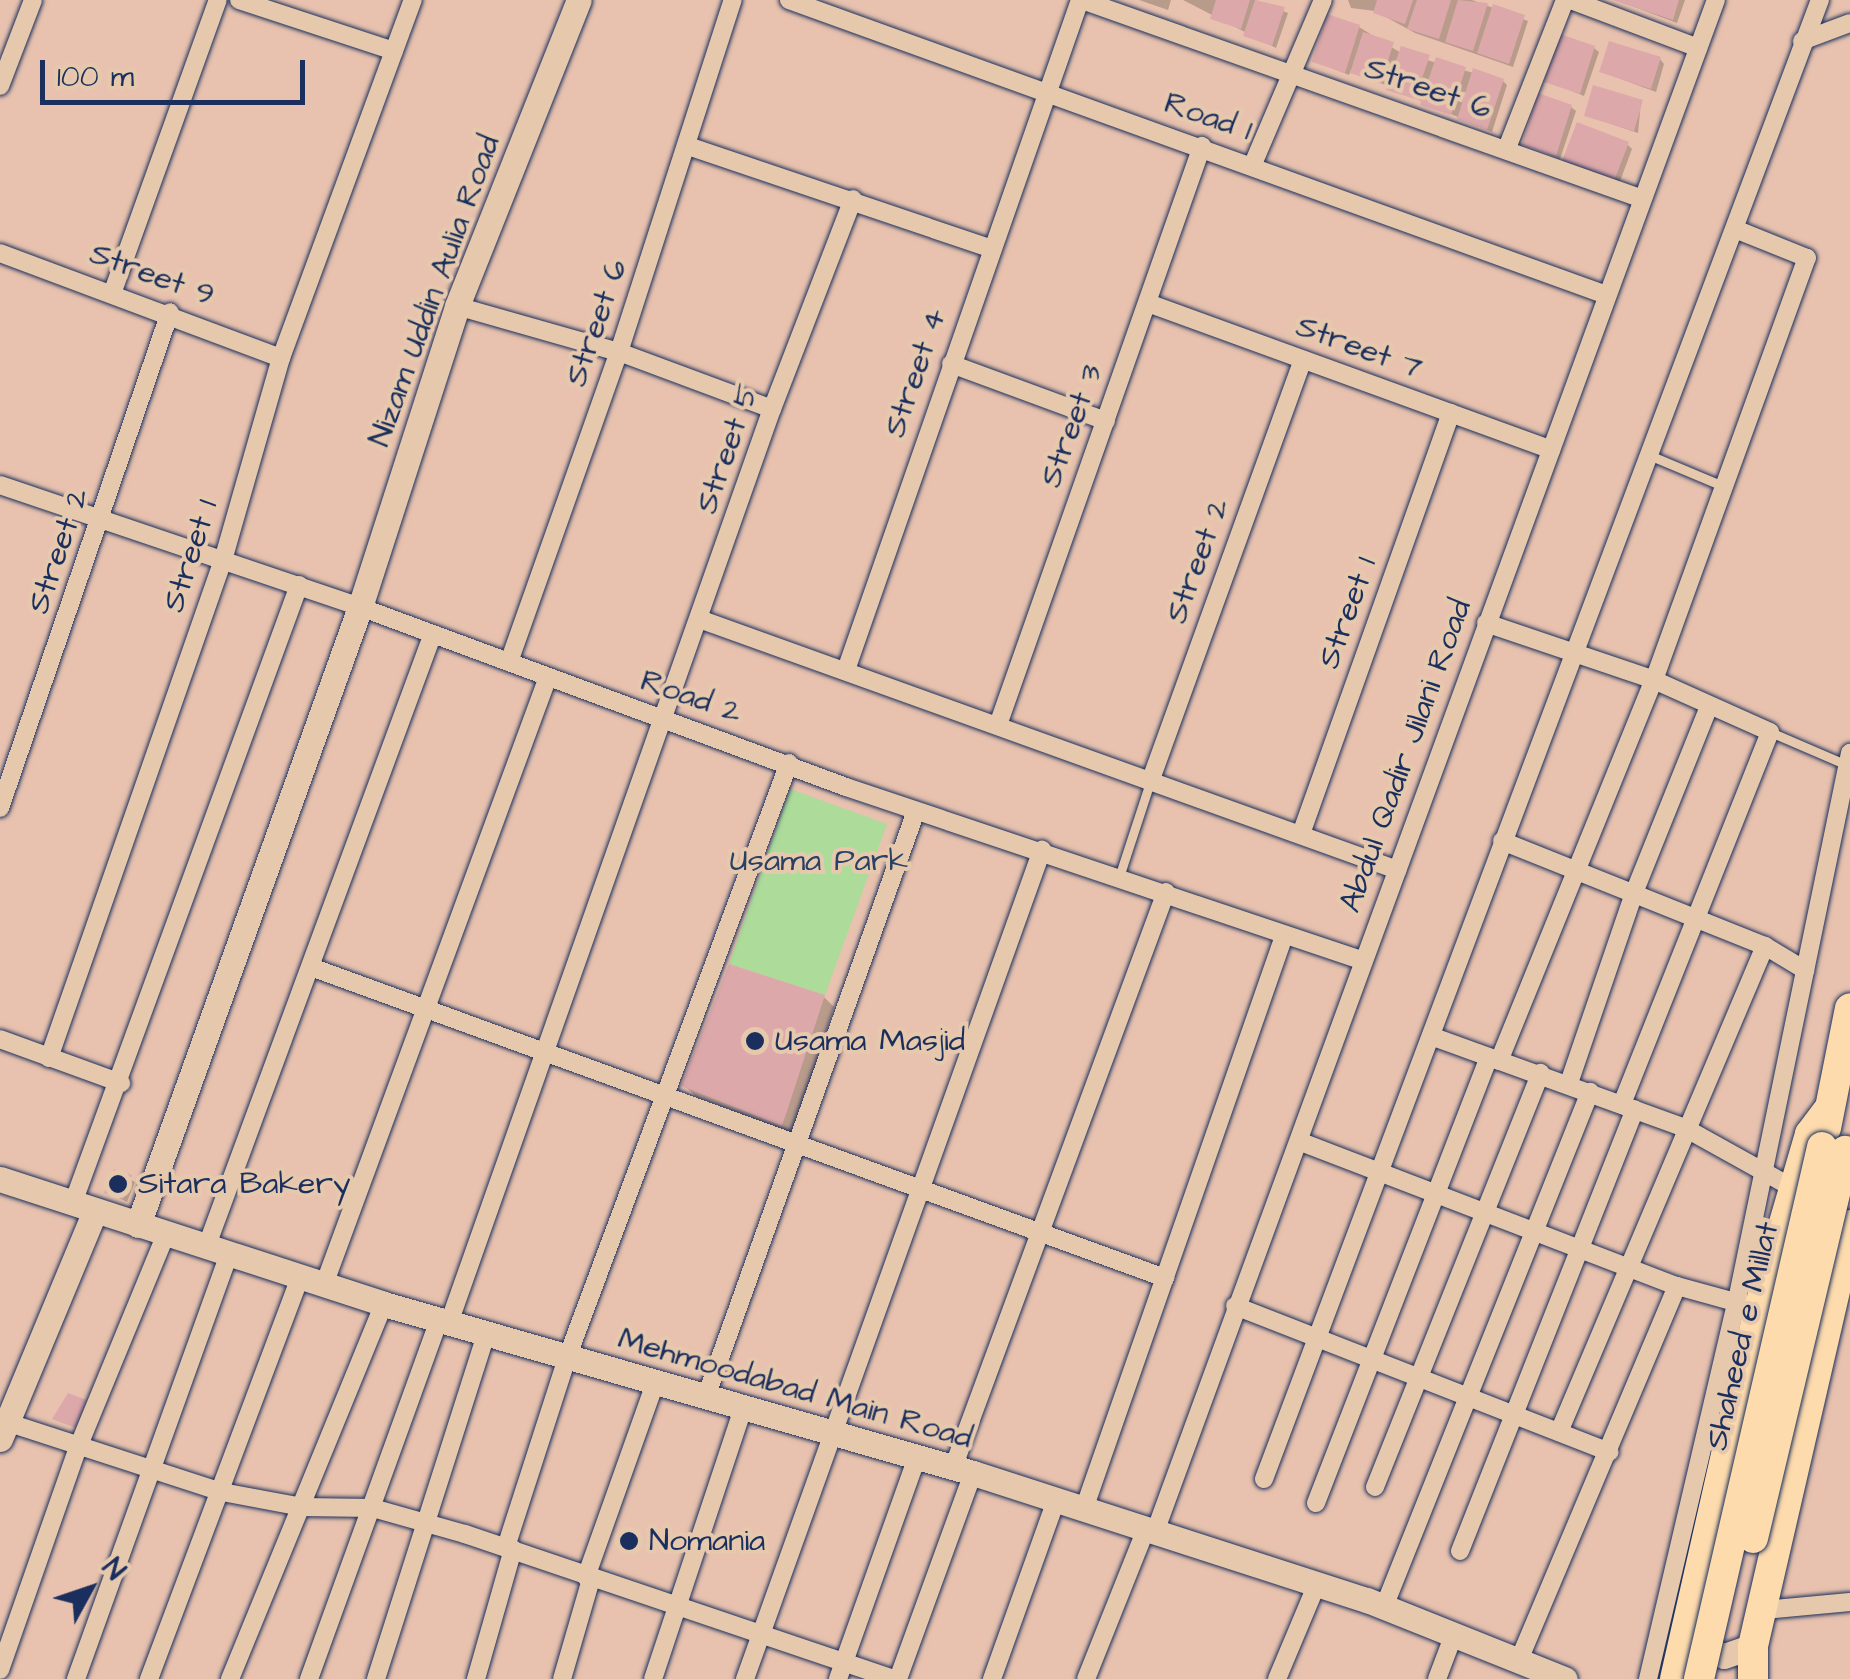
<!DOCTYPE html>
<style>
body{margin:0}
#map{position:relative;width:1850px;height:1679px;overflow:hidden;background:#e8c2ae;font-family:"Architects Daughter",sans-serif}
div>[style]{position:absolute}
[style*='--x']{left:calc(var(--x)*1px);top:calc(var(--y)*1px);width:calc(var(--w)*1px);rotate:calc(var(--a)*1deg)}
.green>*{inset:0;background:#acdb9a}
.shadow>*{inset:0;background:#0003}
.building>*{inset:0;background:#dda8a9}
.roads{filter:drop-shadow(0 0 2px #1b2f5e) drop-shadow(0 0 2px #1b2f5e)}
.lane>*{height:9px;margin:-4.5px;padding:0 4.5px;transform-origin:4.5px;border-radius:4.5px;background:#e6c9ad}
.street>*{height:18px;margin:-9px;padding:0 9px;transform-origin:9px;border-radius:9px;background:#e6c9ad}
.secondary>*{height:25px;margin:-12.5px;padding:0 12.5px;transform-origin:12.5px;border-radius:12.5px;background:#e6c9ad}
.primary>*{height:30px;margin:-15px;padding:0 15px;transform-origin:15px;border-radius:15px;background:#fedbac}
.bridges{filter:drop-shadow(0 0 2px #1b2f5e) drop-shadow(0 0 2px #1b2f5e)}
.primary-bridge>*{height:30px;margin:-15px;padding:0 15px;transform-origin:15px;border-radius:15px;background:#fedbac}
.dots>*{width:28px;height:28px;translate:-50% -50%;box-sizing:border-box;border:5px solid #e6c9ad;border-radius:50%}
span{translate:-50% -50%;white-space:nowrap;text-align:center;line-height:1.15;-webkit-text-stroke:8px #e6c9ad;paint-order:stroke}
.street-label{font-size:32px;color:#1b2f5e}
.park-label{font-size:32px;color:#2a4064}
.poi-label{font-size:32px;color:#1b2f5e}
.left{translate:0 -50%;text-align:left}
.north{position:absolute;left:40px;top:1539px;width:100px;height:100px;-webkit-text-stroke:8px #e6c9ad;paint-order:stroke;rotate:50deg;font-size:28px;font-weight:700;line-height:40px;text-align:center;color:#1b2f5e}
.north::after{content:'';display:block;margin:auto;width:35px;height:45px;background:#1b2f5e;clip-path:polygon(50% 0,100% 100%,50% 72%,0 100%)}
.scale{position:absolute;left:40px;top:60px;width:265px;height:45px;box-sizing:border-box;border:5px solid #1b2f5e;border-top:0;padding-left:12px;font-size:30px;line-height:35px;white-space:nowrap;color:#1b2f5e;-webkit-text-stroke:8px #e6c9ad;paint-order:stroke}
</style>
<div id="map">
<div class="green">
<i style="clip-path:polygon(790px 789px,887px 824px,825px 995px,729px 964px)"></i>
</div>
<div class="shadow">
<i style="clip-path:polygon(1139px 0,1171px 0,1168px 10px)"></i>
<i style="clip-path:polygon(1255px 0,1288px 13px,1276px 48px,1183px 0)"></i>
<i style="clip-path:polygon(1348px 0,1472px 0,1528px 21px,1513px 67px,1415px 33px,1375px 11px,1351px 8px)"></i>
<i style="clip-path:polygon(1685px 0,1677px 23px,1621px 2px,1622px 0)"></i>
<i style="clip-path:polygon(1359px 27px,1401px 53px,1503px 81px,1507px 85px,1492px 132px,1351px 70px,1349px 75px,1314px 61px)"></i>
<i style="clip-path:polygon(1594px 48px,1599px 52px,1584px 96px,1547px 81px)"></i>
<i style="clip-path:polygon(1660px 59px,1664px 64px,1656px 92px,1602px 72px)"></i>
<i style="clip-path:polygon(1641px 102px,1638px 133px,1587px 116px)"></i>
<i style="clip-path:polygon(1571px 107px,1576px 111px,1560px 159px,1525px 144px)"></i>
<i style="clip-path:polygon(1628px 145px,1632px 149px,1619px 184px,1570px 165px)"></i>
<i style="clip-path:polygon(824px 997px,834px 1007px,793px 1134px,695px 1096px,684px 1085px)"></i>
<i style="clip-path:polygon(116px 1172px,135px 1182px,127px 1202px,107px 1192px)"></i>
</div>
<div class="building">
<i style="clip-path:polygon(1216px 0,1250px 0,1241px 29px,1210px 19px)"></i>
<i style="clip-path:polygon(1255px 0,1285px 7px,1272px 46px,1243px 36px)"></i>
<i style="clip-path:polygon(1377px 0,1413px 0,1405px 24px,1373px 13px)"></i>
<i style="clip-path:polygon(1417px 0,1451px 0,1439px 39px,1407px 29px)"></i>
<i style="clip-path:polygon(1458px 0,1488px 3px,1473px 51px,1445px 42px)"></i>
<i style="clip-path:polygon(1613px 0,1679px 0,1673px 20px)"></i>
<i style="clip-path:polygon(1493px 4px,1525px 15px,1509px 64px,1477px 53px)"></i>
<i style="clip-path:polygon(1327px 14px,1360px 25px,1345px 73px,1312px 62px)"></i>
<i style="clip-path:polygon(1363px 32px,1394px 42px,1381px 83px,1350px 73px)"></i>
<i style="clip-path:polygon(1560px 34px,1595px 46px,1580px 94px,1544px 82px)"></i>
<i style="clip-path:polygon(1609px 41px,1661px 57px,1651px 89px,1599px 72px)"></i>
<i style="clip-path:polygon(1401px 46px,1430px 55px,1415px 99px,1386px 90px)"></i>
<i style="clip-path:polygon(1436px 57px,1466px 67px,1451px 115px,1420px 105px)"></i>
<i style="clip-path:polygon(1473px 68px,1504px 79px,1487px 130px,1457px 119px)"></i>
<i style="clip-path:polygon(1593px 85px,1643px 100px,1634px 131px,1584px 116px)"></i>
<i style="clip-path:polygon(1538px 93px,1572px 105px,1556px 156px,1522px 145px)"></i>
<i style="clip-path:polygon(1577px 122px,1629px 142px,1614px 181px,1562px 161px)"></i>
<i style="clip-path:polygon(729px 964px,825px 995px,782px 1126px,681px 1086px)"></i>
<i style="clip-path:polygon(114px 1169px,132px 1175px,123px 1199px,104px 1193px)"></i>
<i style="clip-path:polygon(68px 1393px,87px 1400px,76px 1428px,52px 1419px)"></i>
</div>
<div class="roads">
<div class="lane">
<i style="--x:1649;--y:455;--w:82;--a:22.8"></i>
<i style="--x:1770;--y:732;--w:84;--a:23.2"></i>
<i style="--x:1119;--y:877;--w:100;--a:-71.9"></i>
</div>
<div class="street">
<i style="--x:239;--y:0;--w:163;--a:18.2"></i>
<i style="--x:789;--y:0;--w:869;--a:19.85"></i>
<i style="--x:1082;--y:0;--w:592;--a:19.54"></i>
<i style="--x:1571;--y:0;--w:136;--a:20.7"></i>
<i style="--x:1802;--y:41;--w:51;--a:-20.6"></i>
<i style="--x:0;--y:86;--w:92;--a:-69"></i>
<i style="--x:688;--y:146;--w:319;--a:18.7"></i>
<i style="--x:1507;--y:148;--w:159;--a:-68.6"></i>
<i style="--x:1253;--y:164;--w:178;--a:-66.9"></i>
<i style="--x:0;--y:253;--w:300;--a:20.5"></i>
<i style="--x:113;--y:291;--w:309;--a:-70.2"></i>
<i style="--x:1148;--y:303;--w:429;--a:20"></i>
<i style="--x:457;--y:306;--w:168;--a:15.9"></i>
<i style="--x:619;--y:352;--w:163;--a:20.4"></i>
<i style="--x:951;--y:364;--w:165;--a:20.2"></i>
<i style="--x:0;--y:485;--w:380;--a:18.7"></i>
<i style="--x:360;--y:607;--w:518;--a:20.32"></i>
<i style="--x:846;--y:787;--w:546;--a:18.57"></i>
<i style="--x:702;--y:620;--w:739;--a:19.78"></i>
<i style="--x:1486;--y:623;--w:177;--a:18.7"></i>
<i style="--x:1654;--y:680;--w:127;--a:24.1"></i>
<i style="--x:1770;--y:732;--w:400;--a:111.7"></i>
<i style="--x:509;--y:662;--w:329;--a:-70.5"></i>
<i style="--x:619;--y:352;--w:370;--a:-72.1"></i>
<i style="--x:846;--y:670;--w:710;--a:-70.75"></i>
<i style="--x:998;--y:725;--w:614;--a:-70.59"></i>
<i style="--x:1150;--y:782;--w:449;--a:-70.1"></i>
<i style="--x:0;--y:808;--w:524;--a:-71.08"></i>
<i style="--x:1301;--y:834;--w:447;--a:-70.4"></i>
<i style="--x:1502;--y:841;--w:283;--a:21.8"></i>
<i style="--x:1765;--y:946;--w:47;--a:31"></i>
<i style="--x:311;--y:967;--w:909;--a:20.01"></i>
<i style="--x:1431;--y:1036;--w:270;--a:19.9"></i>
<i style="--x:1685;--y:1128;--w:124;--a:29.1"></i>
<i style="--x:0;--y:1039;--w:129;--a:20"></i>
<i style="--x:49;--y:1058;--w:528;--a:-70.74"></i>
<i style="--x:223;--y:560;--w:210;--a:-74"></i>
<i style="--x:281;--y:358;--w:382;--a:-69.8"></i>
<i style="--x:1499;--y:1061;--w:411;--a:-67.9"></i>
<i style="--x:1654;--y:680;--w:449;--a:-70.1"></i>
<i style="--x:1807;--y:258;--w:78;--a:-158.1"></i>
<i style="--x:1569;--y:1083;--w:201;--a:-71.1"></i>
<i style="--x:1634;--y:893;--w:201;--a:-68.1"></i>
<i style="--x:1301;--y:1142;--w:403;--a:21"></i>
<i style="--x:1677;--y:1286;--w:72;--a:15.4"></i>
<i style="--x:73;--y:1203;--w:658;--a:-69.91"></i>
<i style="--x:206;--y:1248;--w:652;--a:-69.73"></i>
<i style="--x:324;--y:1285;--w:648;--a:-69.78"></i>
<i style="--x:1235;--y:1306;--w:402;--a:21.3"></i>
<i style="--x:449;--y:1323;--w:969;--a:-70.54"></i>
<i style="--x:772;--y:409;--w:225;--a:-68.9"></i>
<i style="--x:706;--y:1397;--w:622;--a:-70.28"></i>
<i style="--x:0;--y:1420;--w:233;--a:18"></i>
<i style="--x:222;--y:1492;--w:81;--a:10.6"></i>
<i style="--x:302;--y:1507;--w:71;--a:0.8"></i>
<i style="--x:373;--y:1508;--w:96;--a:15.8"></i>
<i style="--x:465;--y:1534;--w:453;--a:18.7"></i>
<i style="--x:1559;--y:1432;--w:528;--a:-67.03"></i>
<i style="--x:953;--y:1468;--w:614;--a:-69.71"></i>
<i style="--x:1264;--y:1479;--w:1580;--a:-69.4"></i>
<i style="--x:1375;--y:1487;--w:446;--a:-68.2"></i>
<i style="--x:1316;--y:1503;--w:478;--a:-68.8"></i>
<i style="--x:1084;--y:1509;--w:607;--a:-70.76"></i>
<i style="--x:1155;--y:1532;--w:1631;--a:-69.89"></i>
<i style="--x:506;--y:1547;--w:199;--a:-72.1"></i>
<i style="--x:567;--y:1358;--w:635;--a:-69.54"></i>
<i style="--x:1460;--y:1551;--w:475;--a:-68.4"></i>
<i style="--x:586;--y:1577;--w:206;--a:-70.4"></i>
<i style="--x:1384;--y:1607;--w:555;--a:-68.2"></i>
<i style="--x:1764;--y:1610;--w:86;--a:-5.3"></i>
<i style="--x:1519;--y:1660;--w:406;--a:-67.1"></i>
<i style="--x:0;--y:1670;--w:238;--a:-70.7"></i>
<i style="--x:79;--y:1445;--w:228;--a:-67.6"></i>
<i style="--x:76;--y:1679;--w:449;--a:-70.2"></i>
<i style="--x:149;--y:1679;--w:428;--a:-69.4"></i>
<i style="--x:230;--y:1679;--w:405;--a:-67.7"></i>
<i style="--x:309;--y:1679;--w:382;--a:-70.1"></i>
<i style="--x:376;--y:1679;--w:362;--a:-72.3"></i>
<i style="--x:476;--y:1679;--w:135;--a:-74.1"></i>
<i style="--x:562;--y:1679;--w:104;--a:-73.8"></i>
<i style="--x:653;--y:1679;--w:286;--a:-71.6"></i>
<i style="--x:745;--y:1679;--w:881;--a:-70.29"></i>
<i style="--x:838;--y:1679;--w:236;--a:-70.4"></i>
<i style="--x:898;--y:1679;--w:219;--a:-70"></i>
<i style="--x:992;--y:1679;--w:190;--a:-70.3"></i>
<i style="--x:1086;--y:1679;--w:162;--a:-68.2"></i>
<i style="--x:1277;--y:1679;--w:103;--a:-67.2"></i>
<i style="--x:1437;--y:1679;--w:48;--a:-69.3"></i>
<i style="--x:1648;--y:1679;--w:384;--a:-76.8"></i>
<i style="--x:1736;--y:1305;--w:564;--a:-78.33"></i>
</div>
<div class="secondary">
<i style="--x:0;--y:1179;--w:404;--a:18"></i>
<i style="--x:384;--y:1304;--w:613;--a:16.01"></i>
<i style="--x:973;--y:1473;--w:414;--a:17.9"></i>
<i style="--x:1367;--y:1600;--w:213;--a:21.8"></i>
<i style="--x:138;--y:1225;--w:657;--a:-70.24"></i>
<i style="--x:360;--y:607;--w:316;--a:-72.1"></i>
<i style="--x:457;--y:306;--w:329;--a:-68.3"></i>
<i style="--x:0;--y:1439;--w:247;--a:-67.4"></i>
<i style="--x:1693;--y:1644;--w:33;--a:21"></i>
<i style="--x:1724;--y:1656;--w:31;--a:-19"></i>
</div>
<div class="primary">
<i style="--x:1826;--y:1128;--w:122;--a:-78.7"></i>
<i style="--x:1675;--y:1679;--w:384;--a:-77.2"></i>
<i style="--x:1760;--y:1305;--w:178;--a:-73.7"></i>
<i style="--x:1810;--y:1134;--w:31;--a:-53"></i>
<i style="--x:1753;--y:1679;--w:33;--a:-90"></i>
<i style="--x:1753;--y:1646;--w:432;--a:-77"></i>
</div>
</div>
<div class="bridges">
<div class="primary-bridge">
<i style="--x:1753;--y:1538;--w:398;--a:-76.6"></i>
<i style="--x:1699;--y:1679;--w:546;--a:-76.98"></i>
</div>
</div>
<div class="dots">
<i style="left:755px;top:1041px;background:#1b2f5e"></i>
<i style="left:118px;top:1184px;background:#1b2f5e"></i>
<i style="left:629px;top:1541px;background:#1b2f5e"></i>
</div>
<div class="street-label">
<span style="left:1428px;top:89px;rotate:19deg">Street 6</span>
<span style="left:1208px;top:117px;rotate:19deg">Road 1</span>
<span style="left:152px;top:275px;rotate:20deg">Street 9</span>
<span style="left:435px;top:291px;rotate:-70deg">Nizam Uddin Aulia Road</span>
<span style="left:597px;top:323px;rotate:-71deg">Street 6</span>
<span style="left:1359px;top:348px;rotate:20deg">Street 7</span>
<span style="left:916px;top:373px;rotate:-71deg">Street 4</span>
<span style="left:1072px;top:426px;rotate:-70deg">Street 3</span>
<span style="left:728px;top:449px;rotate:-71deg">Street 5</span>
<span style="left:59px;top:551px;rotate:-71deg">Street 2</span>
<span style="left:191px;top:556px;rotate:-72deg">Street 1</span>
<span style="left:1198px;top:561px;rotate:-70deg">Street 2</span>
<span style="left:1348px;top:613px;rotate:-70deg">Street 1</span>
<span style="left:691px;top:697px;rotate:19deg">Road 2</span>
<span style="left:1406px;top:756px;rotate:-70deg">Abdul Qadir Jilani Road</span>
<span style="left:1743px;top:1336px;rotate:-77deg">Shaheed e Millat</span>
<span style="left:795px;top:1389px;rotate:16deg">Mehmoodabad Main Road</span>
</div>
<div class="park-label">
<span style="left:819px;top:861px">Usama Park</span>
</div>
<div class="poi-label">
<span class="left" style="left:775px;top:1041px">Usama Masjid</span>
<span class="left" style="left:138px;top:1184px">Sitara Bakery</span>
<span class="left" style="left:649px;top:1541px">Nomania</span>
</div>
<div class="north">N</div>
<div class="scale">100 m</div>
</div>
